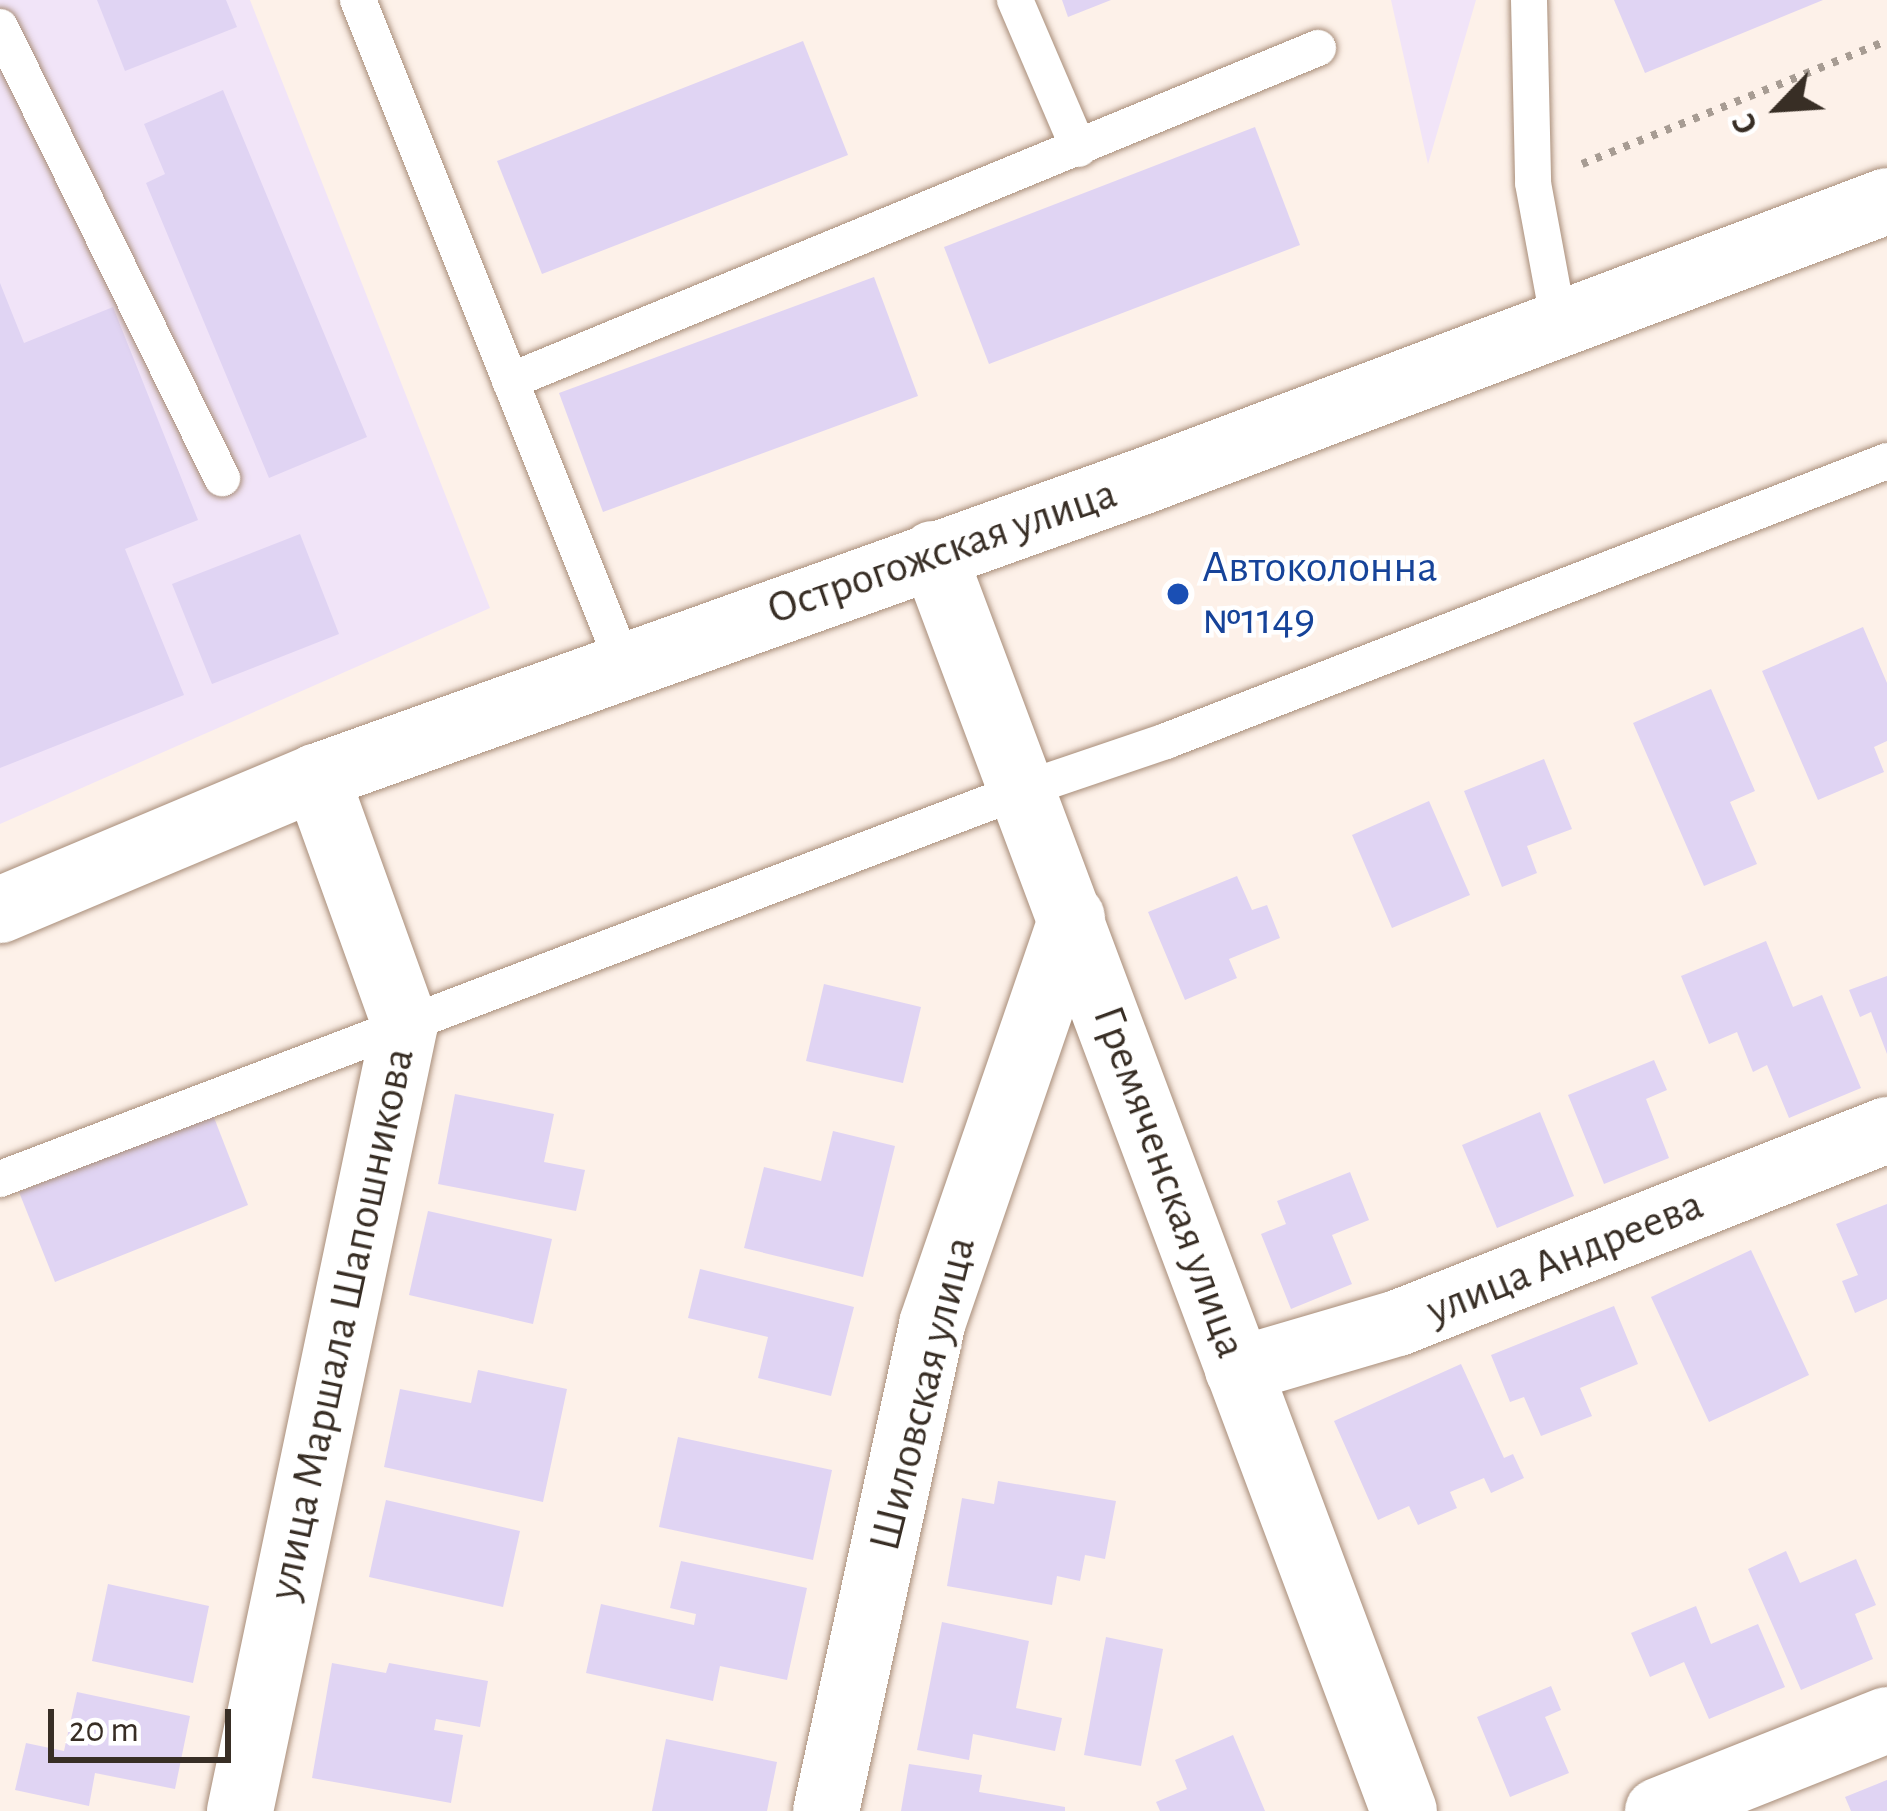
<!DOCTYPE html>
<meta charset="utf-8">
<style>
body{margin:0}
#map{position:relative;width:1887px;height:1811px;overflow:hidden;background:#fdf1e9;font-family:"Alegreya Sans",sans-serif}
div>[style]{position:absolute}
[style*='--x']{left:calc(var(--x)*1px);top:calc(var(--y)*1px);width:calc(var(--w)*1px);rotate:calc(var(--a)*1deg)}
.industrial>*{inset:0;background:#f1e4f8}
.building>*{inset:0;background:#e0d4f3}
.path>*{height:8px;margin-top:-4px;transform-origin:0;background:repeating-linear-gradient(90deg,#a79c93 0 6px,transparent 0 15px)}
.roads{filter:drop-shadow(0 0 3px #a88d79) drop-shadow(0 0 3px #a88d79)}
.service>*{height:36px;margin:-18px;padding:0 18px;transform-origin:18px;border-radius:18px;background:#fff}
.minor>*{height:66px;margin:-33px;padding:0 33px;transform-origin:33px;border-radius:33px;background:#fff}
.tertiary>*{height:66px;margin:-33px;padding:0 33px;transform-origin:33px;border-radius:33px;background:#fff}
.dots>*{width:33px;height:33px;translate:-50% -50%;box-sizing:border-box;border:6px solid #fff;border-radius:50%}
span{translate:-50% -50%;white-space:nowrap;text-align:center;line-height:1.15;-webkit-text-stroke:9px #fff;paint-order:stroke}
.street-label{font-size:45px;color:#382e25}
.transit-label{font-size:45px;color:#164399}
.left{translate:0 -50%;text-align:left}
.north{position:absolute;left:1719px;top:48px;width:120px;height:120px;-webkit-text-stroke:9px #fff;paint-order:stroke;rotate:245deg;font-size:33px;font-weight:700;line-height:48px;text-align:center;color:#382e25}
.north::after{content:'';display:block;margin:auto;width:42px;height:54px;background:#382e25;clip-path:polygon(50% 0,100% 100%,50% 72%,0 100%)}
.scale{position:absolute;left:48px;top:1709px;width:183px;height:54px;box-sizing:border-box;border:6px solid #382e25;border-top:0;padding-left:15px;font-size:36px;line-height:42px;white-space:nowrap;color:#382e25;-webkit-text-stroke:9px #fff;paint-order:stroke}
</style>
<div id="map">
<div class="industrial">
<i style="clip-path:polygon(0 0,250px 0,490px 608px,0 824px)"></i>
<i style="clip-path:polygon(1391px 0,1476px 0,1428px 164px)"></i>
</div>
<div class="building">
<i style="clip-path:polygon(97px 0,226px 0,237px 27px,125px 71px)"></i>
<i style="clip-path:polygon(1062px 0,1111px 0,1068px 17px)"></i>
<i style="clip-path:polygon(1614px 0,1823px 0,1645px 73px)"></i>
<i style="clip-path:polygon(803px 41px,848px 155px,542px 274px,497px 161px)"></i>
<i style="clip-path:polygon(223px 90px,367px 437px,269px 478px,146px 183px,165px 174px,144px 124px)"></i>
<i style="clip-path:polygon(1255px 127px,1300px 245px,989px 364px,944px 247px)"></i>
<i style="clip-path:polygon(874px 277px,918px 396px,603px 512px,559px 393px)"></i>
<i style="clip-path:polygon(0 283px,24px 343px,113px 307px,198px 520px,125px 549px,184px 695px,0 768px)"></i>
<i style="clip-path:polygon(300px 534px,339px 634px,212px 684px,172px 584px)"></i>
<i style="clip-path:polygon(1863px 627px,1887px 683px,1887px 741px,1874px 747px,1884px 772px,1818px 800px,1762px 671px)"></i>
<i style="clip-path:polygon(1711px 689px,1755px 791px,1730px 802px,1757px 864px,1704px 886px,1633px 723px)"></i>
<i style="clip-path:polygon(1544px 759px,1572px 829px,1527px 846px,1537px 873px,1502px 887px,1464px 791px)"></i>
<i style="clip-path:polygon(1429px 801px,1470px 895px,1392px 928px,1352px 835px)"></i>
<i style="clip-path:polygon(1237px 876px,1252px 910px,1267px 905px,1280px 938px,1229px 959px,1237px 978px,1185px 1000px,1148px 912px)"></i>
<i style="clip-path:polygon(1766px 941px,1793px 1007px,1822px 995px,1861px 1088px,1789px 1118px,1767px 1065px,1753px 1072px,1737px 1032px,1709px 1044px,1681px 976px)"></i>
<i style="clip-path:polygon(1887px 976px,1887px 1054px,1871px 1012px,1860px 1017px,1849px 990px)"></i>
<i style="clip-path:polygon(824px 984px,921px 1007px,903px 1083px,806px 1061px)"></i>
<i style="clip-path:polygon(1654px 1060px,1667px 1090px,1646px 1099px,1669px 1158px,1604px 1184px,1568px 1095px)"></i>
<i style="clip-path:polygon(455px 1094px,554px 1114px,544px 1162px,585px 1170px,576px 1211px,438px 1184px)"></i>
<i style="clip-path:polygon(1540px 1112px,1574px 1196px,1497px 1228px,1462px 1145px)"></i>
<i style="clip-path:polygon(213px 1115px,248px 1205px,55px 1282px,19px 1192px)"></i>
<i style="clip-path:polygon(833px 1131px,895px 1146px,863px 1277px,744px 1248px,764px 1167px,821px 1181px)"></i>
<i style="clip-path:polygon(1350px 1172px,1369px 1220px,1332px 1235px,1352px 1284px,1291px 1309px,1261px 1234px,1286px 1224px,1277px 1201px)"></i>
<i style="clip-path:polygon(1887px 1204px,1887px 1299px,1855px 1313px,1842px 1281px,1858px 1275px,1836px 1224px)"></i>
<i style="clip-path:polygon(428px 1211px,552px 1239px,533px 1324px,409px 1295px)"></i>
<i style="clip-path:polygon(1751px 1250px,1809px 1375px,1709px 1422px,1651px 1297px)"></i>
<i style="clip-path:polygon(700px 1269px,854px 1307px,831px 1396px,758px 1378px,768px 1337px,688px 1318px)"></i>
<i style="clip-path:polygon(1614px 1306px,1638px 1364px,1580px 1388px,1592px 1416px,1541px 1436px,1524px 1397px,1510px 1402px,1491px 1355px)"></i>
<i style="clip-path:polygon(1461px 1364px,1504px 1458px,1513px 1454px,1524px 1478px,1491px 1493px,1484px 1478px,1450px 1492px,1457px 1508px,1418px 1525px,1409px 1506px,1378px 1520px,1334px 1421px)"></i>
<i style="clip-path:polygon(478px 1370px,567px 1389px,543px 1502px,384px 1467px,400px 1389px,471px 1403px)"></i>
<i style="clip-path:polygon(678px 1437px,832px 1470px,813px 1560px,659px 1527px)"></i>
<i style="clip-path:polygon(998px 1481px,1116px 1501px,1105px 1559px,1085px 1555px,1080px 1581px,1057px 1576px,1052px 1605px,947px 1586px,962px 1498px,994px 1504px)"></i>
<i style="clip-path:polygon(386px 1500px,520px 1531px,503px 1607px,369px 1577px)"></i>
<i style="clip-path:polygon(1786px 1551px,1800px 1583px,1856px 1559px,1876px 1605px,1855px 1614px,1873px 1659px,1801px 1690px,1748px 1569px)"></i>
<i style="clip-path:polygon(681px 1561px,807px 1588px,787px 1680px,720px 1666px,713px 1701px,586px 1673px,601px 1604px,694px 1625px,696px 1614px,670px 1608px)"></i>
<i style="clip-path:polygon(108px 1584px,209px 1606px,193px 1683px,92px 1661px)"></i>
<i style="clip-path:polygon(1696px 1606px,1711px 1644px,1758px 1624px,1785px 1687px,1709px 1719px,1684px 1662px,1650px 1677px,1631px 1633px)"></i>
<i style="clip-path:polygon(942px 1622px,1029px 1641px,1016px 1708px,1062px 1718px,1055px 1751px,973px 1734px,969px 1760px,917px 1750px)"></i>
<i style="clip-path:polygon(1106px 1637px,1163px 1649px,1141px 1766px,1084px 1755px)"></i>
<i style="clip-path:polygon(332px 1663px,386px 1673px,389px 1663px,488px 1681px,480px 1727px,436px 1719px,434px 1730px,463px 1735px,451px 1803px,312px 1778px)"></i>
<i style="clip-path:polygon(1551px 1686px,1561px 1710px,1545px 1717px,1569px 1773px,1510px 1797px,1477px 1717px)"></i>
<i style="clip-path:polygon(77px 1692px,190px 1716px,175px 1789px,95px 1773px,89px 1806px,15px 1790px,26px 1743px,64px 1751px)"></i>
<i style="clip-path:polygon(1233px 1735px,1265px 1811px,1160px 1811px,1156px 1802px,1187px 1789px,1175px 1760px)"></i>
<i style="clip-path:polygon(666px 1739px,777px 1762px,767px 1811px,652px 1811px)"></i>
<i style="clip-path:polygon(909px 1764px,982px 1775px,979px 1792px,1065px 1807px,1065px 1811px,901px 1811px)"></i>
<i style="clip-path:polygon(1887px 1780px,1887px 1811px,1851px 1811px,1845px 1797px)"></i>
</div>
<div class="path">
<i style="--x:1582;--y:164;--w:329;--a:-22"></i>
</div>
<div class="roads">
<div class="service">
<i style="--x:358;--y:0;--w:716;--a:68.2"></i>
<i style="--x:1015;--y:0;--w:162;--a:66.8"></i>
<i style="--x:1529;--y:0;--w:183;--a:88.7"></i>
<i style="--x:1533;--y:183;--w:142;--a:79.5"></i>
<i style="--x:0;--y:27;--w:503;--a:63.79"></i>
<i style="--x:510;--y:381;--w:874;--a:-22.4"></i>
<i style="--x:0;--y:1179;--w:1097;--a:-20.83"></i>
<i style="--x:1025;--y:789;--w:149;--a:-18.8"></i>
<i style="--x:1166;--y:741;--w:773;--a:-21.22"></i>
</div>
<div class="minor">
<i style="--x:933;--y:554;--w:1342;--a:69.46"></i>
<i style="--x:1238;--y:1370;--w:167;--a:-16.4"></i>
<i style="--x:1398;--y:1323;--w:526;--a:-21.54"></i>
<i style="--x:240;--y:1811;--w:804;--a:-78.16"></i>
<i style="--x:405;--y:1024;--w:263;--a:-109.8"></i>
<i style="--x:826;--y:1811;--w:498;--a:-77.7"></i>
<i style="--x:932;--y:1324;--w:430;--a:-71"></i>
<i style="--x:1658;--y:1811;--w:246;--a:-21.7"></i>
</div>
<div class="tertiary">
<i style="--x:0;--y:910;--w:343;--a:-22.8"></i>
<i style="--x:316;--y:777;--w:876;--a:-19.68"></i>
<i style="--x:1141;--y:482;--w:797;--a:-20.64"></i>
</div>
</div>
<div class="dots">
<i style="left:1178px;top:594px;background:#1a4fb4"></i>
</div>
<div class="street-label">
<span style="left:942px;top:552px;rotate:-19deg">Острогожская улица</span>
<span style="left:1169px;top:1182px;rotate:70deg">Гремяченская улица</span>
<span style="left:1565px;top:1258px;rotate:-22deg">улица Андреева</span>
<span style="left:342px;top:1324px;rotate:-78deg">улица Маршала Шапошникова</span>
<span style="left:923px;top:1394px;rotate:-76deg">Шиловская улица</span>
</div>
<div class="transit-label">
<span class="left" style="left:1202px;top:594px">Автоколонна<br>№1149</span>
</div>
<div class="north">С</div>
<div class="scale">20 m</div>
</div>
